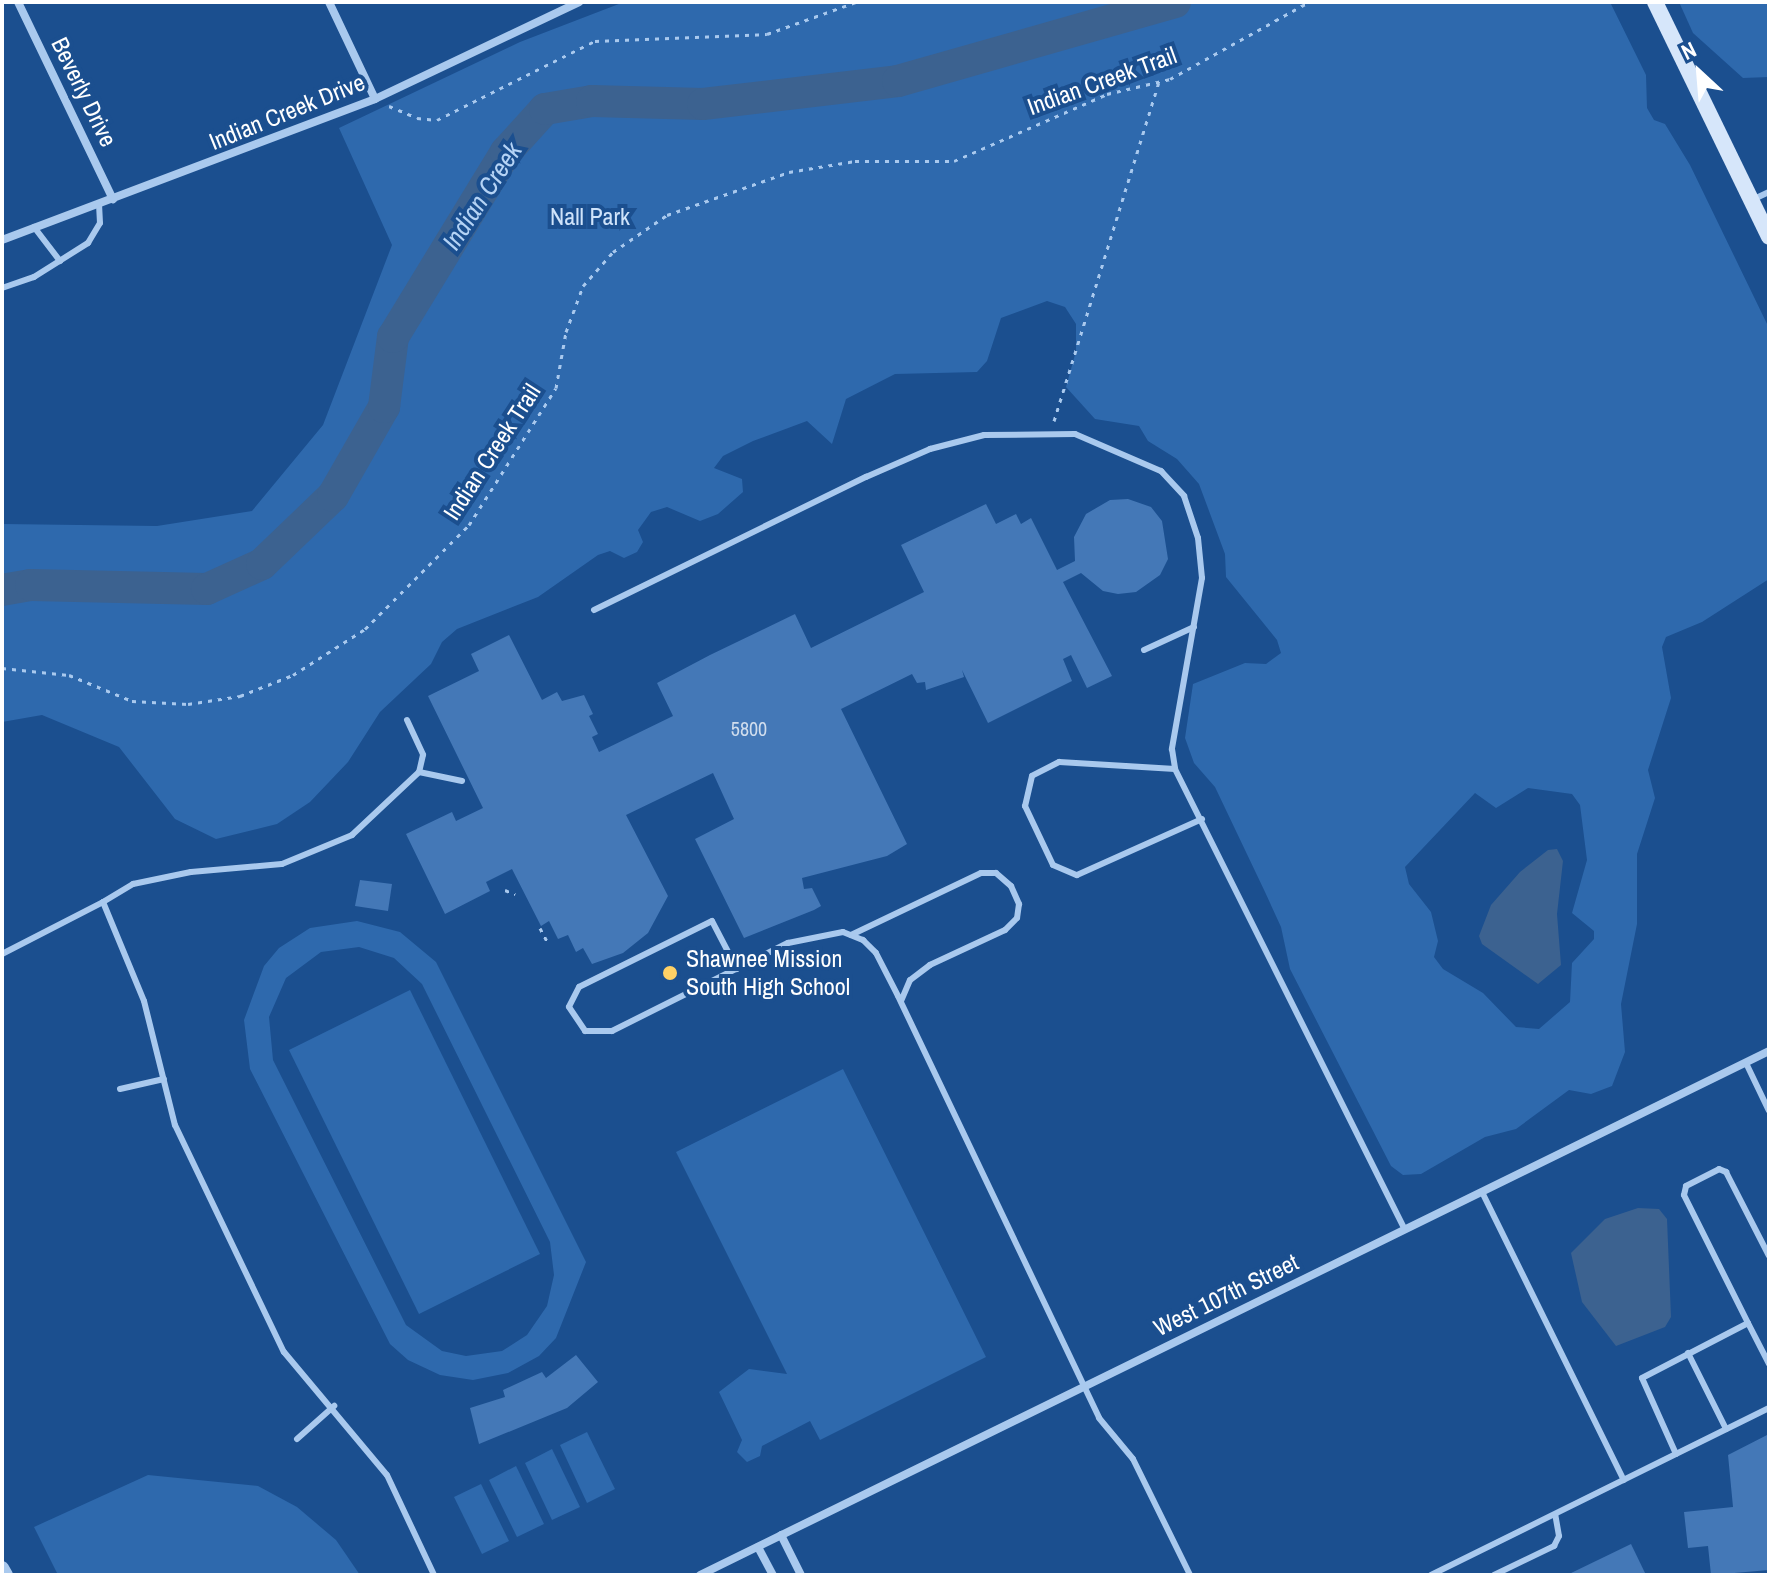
<!DOCTYPE html>
<style>
body{margin:0}
#map{position:relative;width:1771px;height:1577px;overflow:hidden;background:#1b4f8f;font-family:"Archivo Narrow",sans-serif}
div>[style]{position:absolute}
[style*='--x']{left:calc(var(--x)*1px);top:calc(var(--y)*1px);width:calc(var(--w)*1px);rotate:calc(var(--a)*1deg)}
.green>*{inset:0;background:#2e69ad}
.water>*{inset:0;background:#3c6290}
.river>*{height:32px;margin:-16px;padding:0 16px;transform-origin:16px;border-radius:16px;background:#3c6290}
.building>*{inset:0;background:#4478b7}
.path>*{height:3px;margin-top:-1.5px;transform-origin:0;background:repeating-linear-gradient(90deg,#a9c9ee 0 4px,transparent 0 10px)}
.service>*{height:6px;margin:-3px;padding:0 3px;transform-origin:3px;border-radius:3px;background:#a9c9ee}
.minor>*{height:8px;margin:-4px;padding:0 4px;transform-origin:4px;border-radius:4px;background:#a9c9ee}
.tertiary>*{height:14px;margin:-7px;padding:0 7px;transform-origin:7px;border-radius:7px;background:#a9c9ee}
.secondary>*{height:16px;margin:-8px;padding:0 8px;transform-origin:8px;border-radius:8px;background:#d6e6fa}
.dots>*{width:22px;height:22px;translate:-50% -50%;box-sizing:border-box;border:4px solid #1b4f8f;border-radius:50%}
span{translate:-50% -50%;white-space:nowrap;text-align:center;line-height:1.15;-webkit-text-stroke:8px #1b4f8f;paint-order:stroke}
.number-label{font-size:20px;color:#d0dded}
.number-label span{-webkit-text-stroke-width:0}
.street-label{font-size:24px;color:#fff}
.park-label{font-size:24px;color:#cfe3fa}
.poi-label{font-size:24px;color:#fff}
.left{translate:0 -50%;text-align:left}
.water-label{font-size:26px;color:#b5d3f5;font-style:italic}
.frame{position:absolute;inset:0;border:4px solid #fff;pointer-events:none}
.north{position:absolute;left:1659px;top:32px;width:80px;height:80px;-webkit-text-stroke:6px #1b4f8f;paint-order:stroke;rotate:334deg;font-size:22px;font-weight:700;line-height:32px;text-align:center;color:#fff}
.north::after{content:'';display:block;margin:auto;width:28px;height:36px;background:#fff;clip-path:polygon(50% 0,100% 100%,50% 72%,0 100%)}
</style>
<div id="map">
<div class="green">
<i style="clip-path:polygon(evenodd,624px 2px,1610px 2px,1646px 75px,1647px 108px,1654px 120px,1665px 124px,1690px 165px,1769px 328px,1769px 579px,1702px 622px,1666px 637px,1662px 647px,1671px 698px,1648px 770px,1655px 798px,1637px 854px,1637px 924px,1621px 1004px,1625px 1052px,1612px 1086px,1591px 1094px,1569px 1090px,1516px 1129px,1485px 1137px,1421px 1174px,1403px 1175px,1391px 1166px,1290px 969px,1281px 927px,1265px 892px,1215px 787px,1194px 763px,1185px 738px,1193px 684px,1245px 663px,1266px 664px,1281px 653px,1277px 640px,1226px 577px,1225px 554px,1199px 484px,1177px 459px,1148px 441px,1139px 426px,1095px 419px,1066px 387px,1076px 351px,1076px 324px,1065px 307px,1047px 301px,1001px 318px,987px 361px,977px 372px,895px 374px,846px 399px,832px 444px,807px 421px,753px 441px,723px 456px,714px 468px,742px 479px,743px 492px,718px 514px,700px 521px,667px 507px,651px 512px,638px 530px,643px 542px,637px 552px,624px 558px,610px 551px,598px 555px,538px 597px,457px 629px,442px 642px,431px 664px,380px 712px,348px 762px,310px 802px,277px 824px,216px 839px,175px 819px,119px 747px,42px 715px,2px 722px,2px 524px,157px 526px,252px 511px,323px 425px,392px 245px,339px 128px,520px 42px,624px 2px,1528px 788px,1572px 794px,1580px 805px,1587px 860px,1572px 913px,1594px 931px,1594px 939px,1572px 963px,1570px 1002px,1539px 1029px,1516px 1027px,1483px 993px,1443px 969px,1434px 957px,1438px 941px,1431px 912px,1409px 884px,1405px 867px,1475px 793px,1496px 808px,1528px 788px)"></i>
<i style="clip-path:polygon(1679px 2px,1769px 2px,1769px 77px,1743px 78px,1693px 33px)"></i>
<i style="clip-path:polygon(evenodd,357px 921px,400px 932px,436px 962px,586px 1262px,556px 1338px,539px 1356px,508px 1373px,473px 1380px,440px 1375px,408px 1360px,390px 1344px,250px 1069px,244px 1020px,264px 966px,279px 948px,310px 928px,357px 921px,359px 947px,394px 958px,422px 984px,550px 1242px,554px 1275px,547px 1306px,527px 1335px,502px 1351px,466px 1356px,442px 1351px,406px 1325px,273px 1060px,269px 1017px,286px 978px,321px 952px,359px 947px)"></i>
<i style="clip-path:polygon(410px 990px,540px 1254px,419px 1314px,289px 1050px)"></i>
<i style="clip-path:polygon(843px 1069px,986px 1357px,820px 1440px,810px 1421px,762px 1446px,760px 1456px,747px 1462px,737px 1452px,742px 1440px,719px 1392px,749px 1369px,787px 1374px,676px 1152px)"></i>
<i style="clip-path:polygon(587px 1432px,615px 1489px,587px 1503px,560px 1445px)"></i>
<i style="clip-path:polygon(552px 1449px,580px 1507px,552px 1520px,525px 1463px)"></i>
<i style="clip-path:polygon(516px 1466px,544px 1524px,517px 1537px,489px 1480px)"></i>
<i style="clip-path:polygon(148px 1475px,258px 1486px,297px 1507px,336px 1540px,360px 1575px,58px 1575px,34px 1527px)"></i>
<i style="clip-path:polygon(481px 1484px,509px 1541px,482px 1554px,454px 1497px)"></i>
</div>
<div class="water">
<i style="clip-path:polygon(1557px 849px,1563px 861px,1557px 914px,1561px 965px,1538px 984px,1482px 944px,1479px 936px,1491px 905px,1520px 872px,1548px 850px)"></i>
<i style="clip-path:polygon(1638px 1208px,1659px 1209px,1667px 1219px,1671px 1317px,1665px 1327px,1616px 1346px,1582px 1302px,1571px 1253px,1605px 1219px)"></i>
</div>
<div class="river">
<i style="--x:2;--y:590;--w:29;--a:-10"></i>
<i style="--x:31;--y:585;--w:176;--a:1.3"></i>
<i style="--x:207;--y:589;--w:60;--a:-24.4"></i>
<i style="--x:262;--y:564;--w:98;--a:-43.8"></i>
<i style="--x:333;--y:496;--w:103;--a:-60.2"></i>
<i style="--x:384;--y:407;--w:71;--a:-82.7"></i>
<i style="--x:393;--y:337;--w:217;--a:-58.6"></i>
<i style="--x:506;--y:152;--w:58;--a:-47.8"></i>
<i style="--x:545;--y:109;--w:48;--a:-9.7"></i>
<i style="--x:592;--y:101;--w:111;--a:1.5"></i>
<i style="--x:703;--y:104;--w:196;--a:-6.7"></i>
<i style="--x:898;--y:81;--w:288;--a:-15.9"></i>
</div>
<div class="building">
<i style="clip-path:polygon(1128px 499px,1151px 507px,1162px 521px,1168px 559px,1160px 575px,1136px 592px,1118px 594px,1103px 591px,1081px 573px,1063px 582px,1112px 676px,1087px 688px,1071px 655px,1063px 659px,1072px 681px,988px 723px,962px 670px,964px 677px,926px 690px,925px 682px,917px 683px,912px 674px,841px 709px,907px 844px,887px 856px,802px 878px,804px 889px,812px 888px,821px 906px,814px 910px,744px 938px,695px 839px,734px 819px,713px 773px,626px 815px,668px 896px,648px 933px,623px 953px,592px 964px,583px 948px,576px 952px,568px 935px,558px 939px,549px 921px,541px 926px,512px 869px,486px 882px,490px 891px,445px 914px,406px 834px,452px 812px,456px 821px,483px 808px,428px 696px,479px 671px,471px 654px,509px 635px,542px 700px,557px 692px,562px 701px,584px 695px,593px 714px,589px 716px,598px 734px,592px 737px,599px 752px,673px 716px,657px 683px,710px 655px,795px 614px,811px 648px,924px 592px,901px 545px,986px 504px,996px 524px,1016px 514px,1021px 524px,1031px 518px,1057px 570px,1075px 561px,1074px 537px,1086px 514px,1110px 500px)"></i>
<i style="clip-path:polygon(360px 880px,392px 884px,388px 911px,355px 906px)"></i>
<i style="clip-path:polygon(576px 1355px,598px 1382px,567px 1408px,479px 1444px,470px 1408px,505px 1397px,503px 1390px,542px 1372px,546px 1378px)"></i>
<i style="clip-path:polygon(1769px 1434px,1769px 1570px,1711px 1575px,1708px 1546px,1688px 1548px,1684px 1512px,1733px 1507px,1728px 1455px)"></i>
<i style="clip-path:polygon(1631px 1544px,1646px 1575px,1567px 1575px)"></i>
</div>
<div class="path">
<i style="--x:389;--y:106;--w:30;--a:23"></i>
<i style="--x:417;--y:118;--w:20;--a:6"></i>
<i style="--x:437;--y:120;--w:177;--a:-26.6"></i>
<i style="--x:595;--y:41;--w:172;--a:-2.3"></i>
<i style="--x:767;--y:34;--w:95;--a:-19.8"></i>
<i style="--x:1054;--y:421;--w:356;--a:-72.8"></i>
<i style="--x:2;--y:668;--w:67;--a:6"></i>
<i style="--x:69;--y:675;--w:68;--a:22.4"></i>
<i style="--x:132;--y:701;--w:56;--a:3.1"></i>
<i style="--x:188;--y:704;--w:53;--a:-8.7"></i>
<i style="--x:240;--y:696;--w:57;--a:-21.6"></i>
<i style="--x:293;--y:675;--w:85;--a:-32.6"></i>
<i style="--x:365;--y:629;--w:147;--a:-45"></i>
<i style="--x:469;--y:525;--w:162;--a:-57.6"></i>
<i style="--x:556;--y:388;--w:57;--a:-79.9"></i>
<i style="--x:566;--y:332;--w:49;--a:-69.7"></i>
<i style="--x:583;--y:286;--w:45;--a:-48.6"></i>
<i style="--x:613;--y:252;--w:65;--a:-34.4"></i>
<i style="--x:667;--y:215;--w:129;--a:-19.4"></i>
<i style="--x:789;--y:172;--w:67;--a:-9.5"></i>
<i style="--x:855;--y:161;--w:99;--a:0"></i>
<i style="--x:954;--y:161;--w:167;--a:-23.6"></i>
<i style="--x:1107;--y:94;--w:65;--a:-13.4"></i>
<i style="--x:1170;--y:79;--w:159;--a:-29"></i>
<i style="--x:505;--y:890;--w:11;--a:22"></i>
<i style="--x:540;--y:928;--w:15;--a:62"></i>
</div>
<div class="service">
<i style="--x:1754;--y:199;--w:17;--a:-25"></i>
<i style="--x:34;--y:227;--w:43;--a:52.6"></i>
<i style="--x:2;--y:288;--w:34;--a:-19"></i>
<i style="--x:34;--y:277;--w:64;--a:-32.2"></i>
<i style="--x:88;--y:243;--w:23;--a:-59"></i>
<i style="--x:100;--y:223;--w:19;--a:-93"></i>
<i style="--x:594;--y:610;--w:303;--a:-26.1"></i>
<i style="--x:866;--y:477;--w:70;--a:-23.6"></i>
<i style="--x:930;--y:449;--w:56;--a:-14.5"></i>
<i style="--x:984;--y:435;--w:91;--a:-0.6"></i>
<i style="--x:1075;--y:434;--w:94;--a:23.3"></i>
<i style="--x:1161;--y:471;--w:34;--a:47"></i>
<i style="--x:1184;--y:496;--w:44;--a:71.6"></i>
<i style="--x:1198;--y:538;--w:40;--a:84.3"></i>
<i style="--x:1202;--y:578;--w:174;--a:100"></i>
<i style="--x:1172;--y:749;--w:20;--a:81"></i>
<i style="--x:1175;--y:769;--w:515;--a:63.48"></i>
<i style="--x:1144;--y:650;--w:55;--a:-24.7"></i>
<i style="--x:407;--y:720;--w:38;--a:65"></i>
<i style="--x:423;--y:755;--w:17;--a:103"></i>
<i style="--x:1175;--y:769;--w:116;--a:-176.5"></i>
<i style="--x:1059;--y:762;--w:30;--a:153"></i>
<i style="--x:1032;--y:776;--w:31;--a:103"></i>
<i style="--x:1025;--y:806;--w:65;--a:64.6"></i>
<i style="--x:1053;--y:865;--w:26;--a:23"></i>
<i style="--x:1077;--y:875;--w:137;--a:-24.1"></i>
<i style="--x:103;--y:902;--w:35;--a:-31"></i>
<i style="--x:133;--y:884;--w:59;--a:-11.7"></i>
<i style="--x:191;--y:872;--w:91;--a:-5"></i>
<i style="--x:282;--y:864;--w:76;--a:-22.5"></i>
<i style="--x:352;--y:835;--w:92;--a:-43.2"></i>
<i style="--x:419;--y:772;--w:44;--a:11.8"></i>
<i style="--x:851;--y:935;--w:144;--a:-25.5"></i>
<i style="--x:981;--y:873;--w:15;--a:0"></i>
<i style="--x:996;--y:873;--w:20;--a:41"></i>
<i style="--x:1011;--y:886;--w:20;--a:66"></i>
<i style="--x:1019;--y:904;--w:14;--a:98"></i>
<i style="--x:1017;--y:918;--w:17;--a:135"></i>
<i style="--x:1005;--y:930;--w:83;--a:155"></i>
<i style="--x:930;--y:965;--w:25;--a:143"></i>
<i style="--x:910;--y:980;--w:23;--a:113"></i>
<i style="--x:2;--y:954;--w:114;--a:-27.2"></i>
<i style="--x:103;--y:902;--w:107;--a:67.5"></i>
<i style="--x:144;--y:1001;--w:128;--a:76"></i>
<i style="--x:175;--y:1125;--w:252;--a:64.4"></i>
<i style="--x:284;--y:1352;--w:160;--a:50.1"></i>
<i style="--x:387;--y:1475;--w:110;--a:64.8"></i>
<i style="--x:737;--y:969;--w:54;--a:-117.5"></i>
<i style="--x:712;--y:921;--w:148;--a:153.6"></i>
<i style="--x:579;--y:987;--w:22;--a:117"></i>
<i style="--x:569;--y:1007;--w:29;--a:56"></i>
<i style="--x:585;--y:1031;--w:27;--a:0"></i>
<i style="--x:612;--y:1031;--w:197;--a:-26.6"></i>
<i style="--x:788;--y:943;--w:56;--a:-11.3"></i>
<i style="--x:843;--y:932;--w:22;--a:22"></i>
<i style="--x:863;--y:940;--w:18;--a:45"></i>
<i style="--x:876;--y:953;--w:48;--a:62.9"></i>
<i style="--x:898;--y:996;--w:467;--a:64.5"></i>
<i style="--x:1099;--y:1418;--w:53;--a:50.3"></i>
<i style="--x:1133;--y:1459;--w:129;--a:63.8"></i>
<i style="--x:1746;--y:1063;--w:53;--a:64.4"></i>
<i style="--x:120;--y:1089;--w:45;--a:-12.8"></i>
<i style="--x:1482;--y:1192;--w:321;--a:63.8"></i>
<i style="--x:1748;--y:1323;--w:143;--a:-116.6"></i>
<i style="--x:1684;--y:1195;--w:9;--a:-77"></i>
<i style="--x:1686;--y:1186;--w:37;--a:-27"></i>
<i style="--x:1719;--y:1169;--w:8;--a:23"></i>
<i style="--x:1726;--y:1172;--w:94;--a:62.9"></i>
<i style="--x:1688;--y:1353;--w:85;--a:63.4"></i>
<i style="--x:297;--y:1439;--w:50;--a:-41.7"></i>
<i style="--x:1676;--y:1454;--w:83;--a:-114.1"></i>
<i style="--x:1642;--y:1378;--w:119;--a:-27.4"></i>
<i style="--x:1748;--y:1323;--w:46;--a:62.9"></i>
<i style="--x:1431;--y:1575;--w:377;--a:-26.3"></i>
<i style="--x:1494;--y:1575;--w:67;--a:-25.8"></i>
<i style="--x:1554;--y:1546;--w:11;--a:-63"></i>
<i style="--x:1559;--y:1536;--w:22;--a:-100"></i>
</div>
<div class="minor">
<i style="--x:18;--y:2;--w:219;--a:64.3"></i>
<i style="--x:329;--y:2;--w:107;--a:64.6"></i>
<i style="--x:2;--y:240;--w:399;--a:-20.7"></i>
<i style="--x:375;--y:99;--w:226;--a:-25.4"></i>
<i style="--x:781;--y:1535;--w:45;--a:63.4"></i>
<i style="--x:758;--y:1547;--w:32;--a:62"></i>
<i style="--x:700;--y:1575;--w:1191;--a:-26.11"></i>
</div>
<div class="tertiary">
<i style="--x:2;--y:1568;--w:8;--a:60"></i>
</div>
<div class="secondary">
<i style="--x:1655;--y:2;--w:261;--a:64.1"></i>
</div>
<div class="dots">
<i style="left:670px;top:973px;background:#ffd166"></i>
</div>
<div class="number-label">
<span style="left:749px;top:728px">5800</span>
</div>
<div class="street-label">
<span style="left:1102px;top:81px;rotate:-20deg">Indian Creek Trail</span>
<span style="left:84px;top:92px;rotate:64deg">Beverly Drive</span>
<span style="left:287px;top:112px;rotate:-22deg">Indian Creek Drive</span>
<span style="left:492px;top:452px;rotate:-57deg">Indian Creek Trail</span>
<span style="left:1226px;top:1295px;rotate:-26deg">West 107th Street</span>
</div>
<div class="park-label">
<span style="left:590px;top:217px">Nall Park</span>
</div>
<div class="poi-label">
<span class="left" style="left:686px;top:973px">Shawnee Mission<br>South High School</span>
</div>
<div class="water-label">
<span style="left:482px;top:196px;rotate:-57deg">Indian Creek</span>
</div>
<div class="frame"></div>
<div class="north">N</div>
</div>
